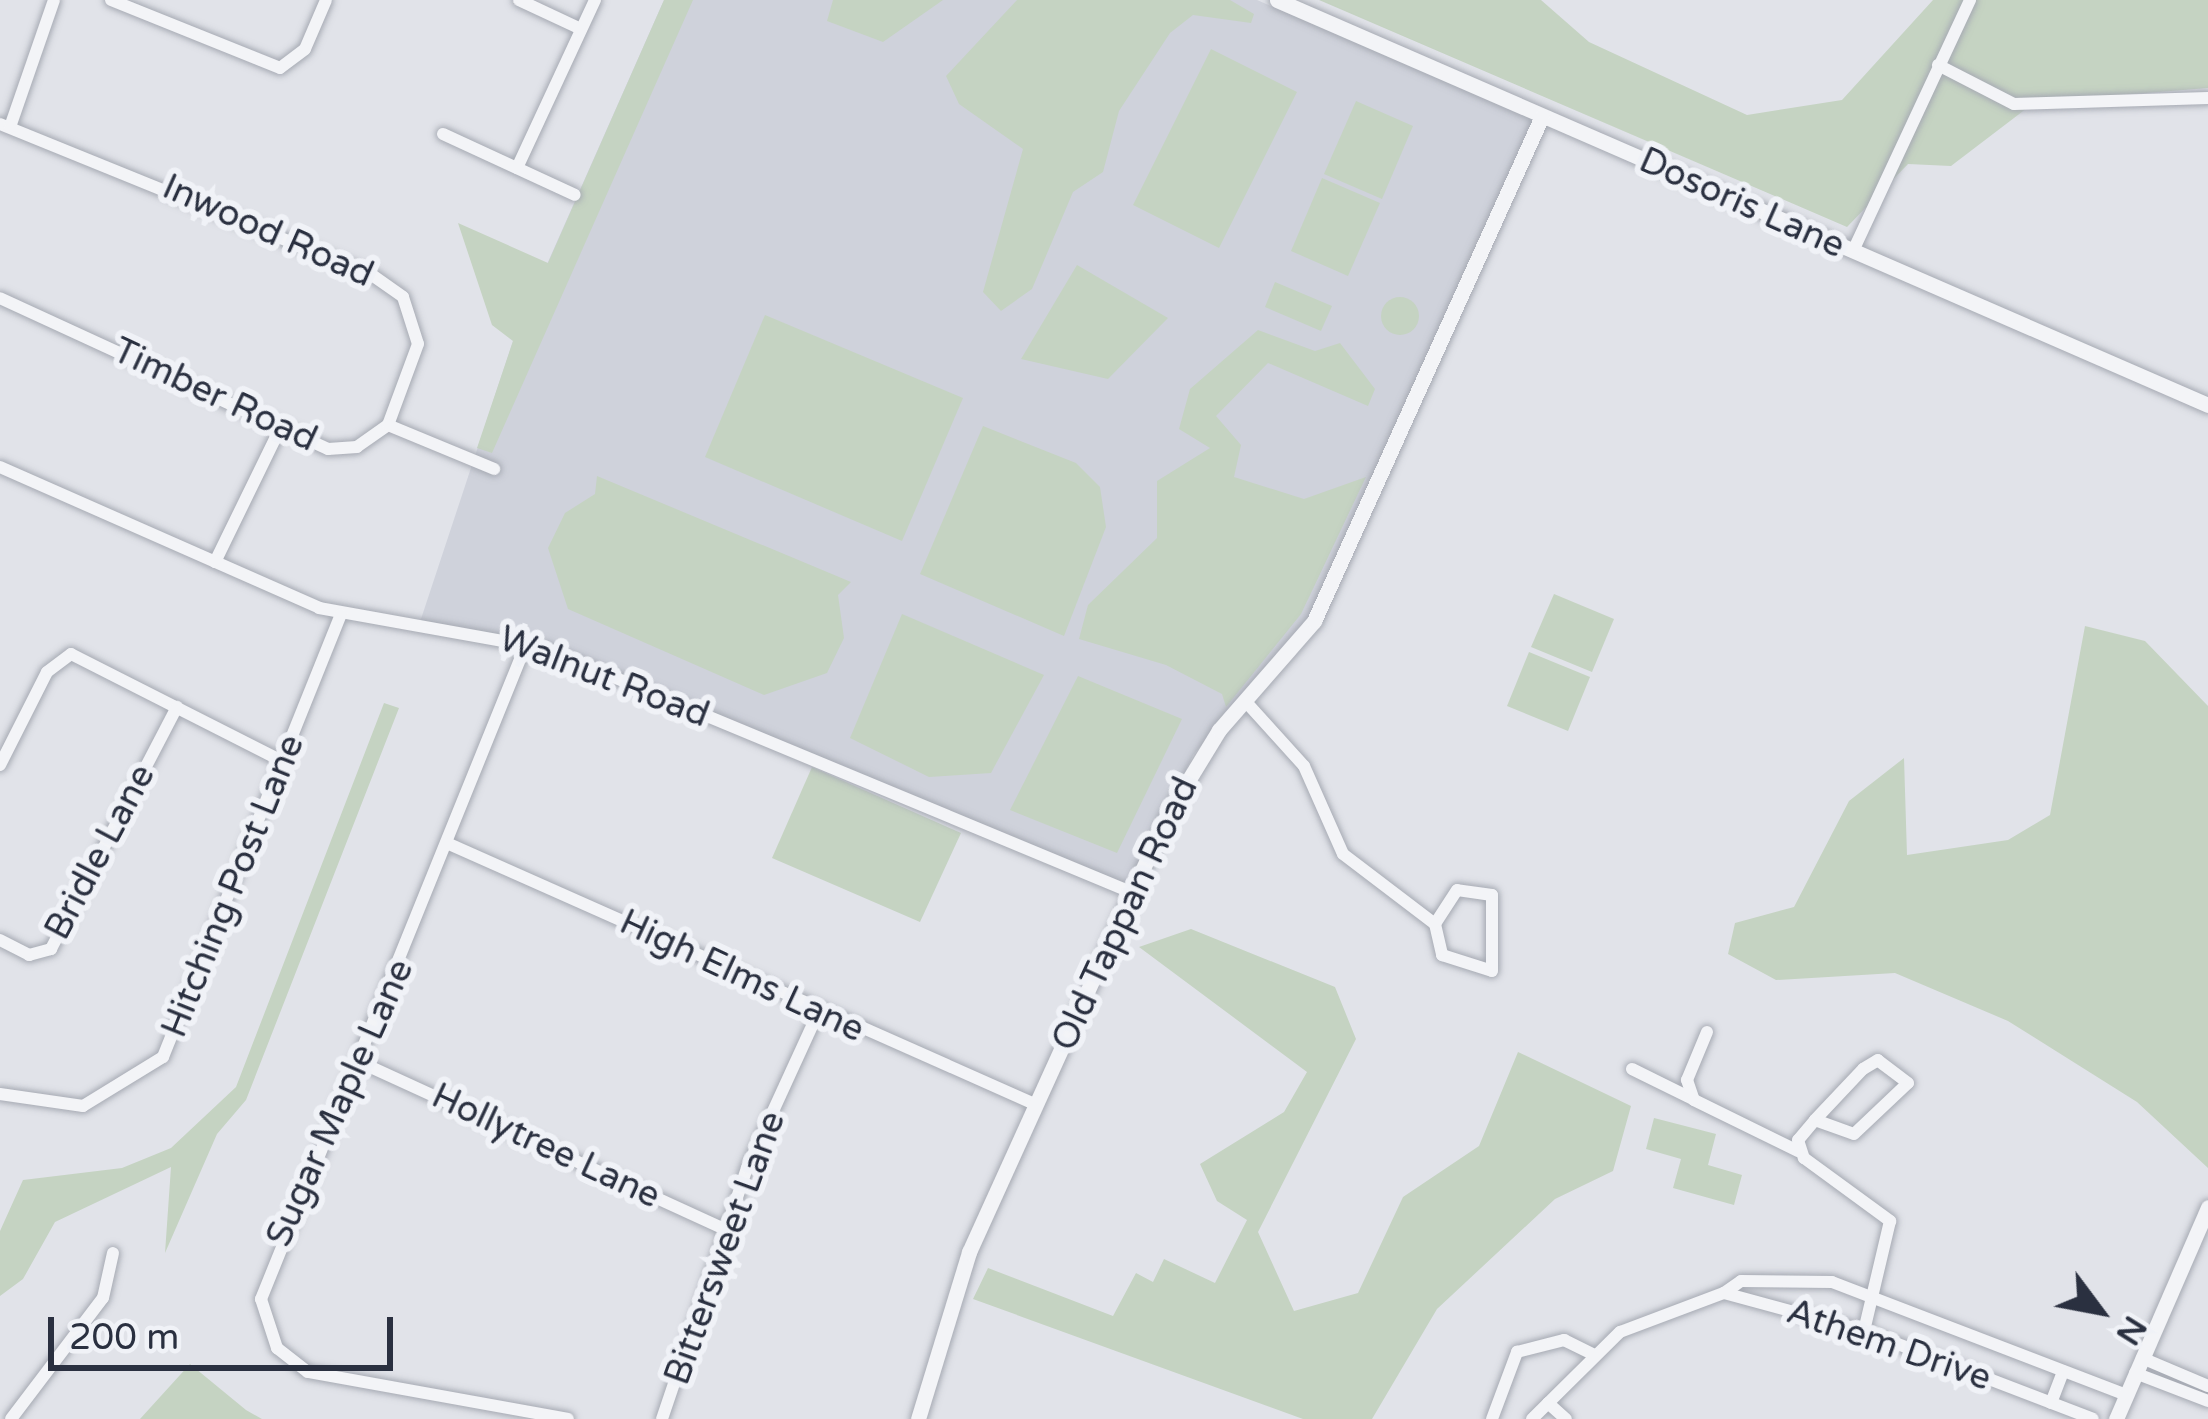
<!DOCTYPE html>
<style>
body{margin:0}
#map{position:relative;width:2208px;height:1419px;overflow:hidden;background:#e1e3e9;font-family:"Varela Round",sans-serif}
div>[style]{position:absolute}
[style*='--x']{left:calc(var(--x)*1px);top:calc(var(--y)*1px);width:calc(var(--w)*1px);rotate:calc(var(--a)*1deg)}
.built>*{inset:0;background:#cfd2db}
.green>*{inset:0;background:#c5d3c2}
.round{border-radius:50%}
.roads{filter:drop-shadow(0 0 3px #a6aab3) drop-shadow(0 0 3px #a6aab3)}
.minor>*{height:12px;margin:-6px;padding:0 6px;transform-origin:6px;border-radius:6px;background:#f3f4f7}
.tertiary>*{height:15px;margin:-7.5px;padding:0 7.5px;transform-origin:7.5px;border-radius:7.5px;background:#f3f4f7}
span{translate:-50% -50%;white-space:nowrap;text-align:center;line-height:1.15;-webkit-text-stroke:12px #f0f2f7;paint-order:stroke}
.street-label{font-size:36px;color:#2a3040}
.north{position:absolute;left:2040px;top:1251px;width:120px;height:120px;-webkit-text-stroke:9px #f0f2f7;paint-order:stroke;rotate:122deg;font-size:33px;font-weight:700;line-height:48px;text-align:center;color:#2a3040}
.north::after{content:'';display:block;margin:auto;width:42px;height:54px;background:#2a3040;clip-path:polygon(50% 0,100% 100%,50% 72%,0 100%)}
.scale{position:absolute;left:48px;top:1317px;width:345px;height:54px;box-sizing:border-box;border:6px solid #2a3040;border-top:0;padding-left:15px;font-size:36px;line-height:42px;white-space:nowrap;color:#2a3040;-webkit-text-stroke:9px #f0f2f7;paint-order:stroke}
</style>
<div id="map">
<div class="built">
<i style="clip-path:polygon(664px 0,1257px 0,1536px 119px,1309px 620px,1193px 755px,1130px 888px,527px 640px,420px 622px,513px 341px)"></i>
</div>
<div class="green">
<i style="clip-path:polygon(664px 0,693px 0,492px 453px,477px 448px,513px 341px,492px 325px,458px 223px,548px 263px)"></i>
<i style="clip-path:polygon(833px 0,943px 0,883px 42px,827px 21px)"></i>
<i style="clip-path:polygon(1017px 0,1230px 0,1254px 14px,1251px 23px,1193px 15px,1170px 33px,1119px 111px,1103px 172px,1073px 192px,1032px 289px,1001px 311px,983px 292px,1023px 149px,959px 104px,946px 76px)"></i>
<i style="clip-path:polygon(1319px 0,1541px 0,1589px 42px,1747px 115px,1842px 100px,1933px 0,2208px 0,2208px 88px,2035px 102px,1951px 166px,1908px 164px,1847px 227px)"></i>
<i style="clip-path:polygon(1211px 49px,1297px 92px,1219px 248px,1133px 205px)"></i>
<i style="clip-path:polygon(1356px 101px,1413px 126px,1382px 199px,1324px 174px)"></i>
<i style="clip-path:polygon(1322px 178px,1380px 203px,1348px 276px,1291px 251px)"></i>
<i style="clip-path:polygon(1077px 265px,1168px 318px,1108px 379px,1021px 359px)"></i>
<i style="clip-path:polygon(1275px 282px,1332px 306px,1321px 331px,1265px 307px)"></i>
<i class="round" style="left:1381px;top:297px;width:38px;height:38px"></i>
<i style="clip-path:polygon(765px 315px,963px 398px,902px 541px,705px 457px)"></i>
<i style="clip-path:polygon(1258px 330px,1315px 351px,1340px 343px,1375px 389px,1368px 406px,1268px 363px,1216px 416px,1241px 445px,1234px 477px,1304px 499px,1366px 477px,1301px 614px,1226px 707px,1222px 694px,1166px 665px,1079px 639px,1088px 605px,1157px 538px,1157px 481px,1210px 448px,1179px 429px,1190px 389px)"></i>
<i style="clip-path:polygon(983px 426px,1076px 463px,1100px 487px,1106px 527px,1064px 636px,920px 574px)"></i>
<i style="clip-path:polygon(597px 476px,851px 582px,838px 595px,844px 638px,827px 673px,764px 695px,568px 609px,548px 548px,565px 513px,595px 494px)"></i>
<i style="clip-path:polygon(1554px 594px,1614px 619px,1592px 672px,1531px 647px)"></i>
<i style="clip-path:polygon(902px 614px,1044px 675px,991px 773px,929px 777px,850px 738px)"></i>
<i style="clip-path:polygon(2085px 626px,2145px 641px,2208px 706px,2208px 1168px,2137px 1102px,2008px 1021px,1895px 973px,1776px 980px,1728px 954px,1735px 923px,1794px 907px,1849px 801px,1904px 758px,1907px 855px,2008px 840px,2050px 815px)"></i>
<i style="clip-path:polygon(1529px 652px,1590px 677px,1568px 731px,1507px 706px)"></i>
<i style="clip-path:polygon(1078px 676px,1182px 719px,1117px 853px,1010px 810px)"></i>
<i style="clip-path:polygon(384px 703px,399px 708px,246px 1100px,217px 1134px,165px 1253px,171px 1167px,55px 1222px,23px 1279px,0 1296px,0 1231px,23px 1180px,122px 1168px,171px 1148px,236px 1087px)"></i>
<i style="clip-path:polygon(812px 767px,961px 833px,920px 922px,772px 858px)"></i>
<i style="clip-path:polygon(1191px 929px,1335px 987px,1356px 1039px,1258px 1232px,1294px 1311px,1358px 1293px,1403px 1197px,1479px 1146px,1518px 1052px,1631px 1106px,1613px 1171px,1555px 1199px,1437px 1309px,1372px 1419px,1303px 1419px,973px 1299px,988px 1268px,1113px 1316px,1136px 1273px,1153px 1282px,1164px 1259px,1215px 1283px,1247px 1220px,1217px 1201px,1200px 1164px,1284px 1112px,1307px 1072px,1139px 947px)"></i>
<i style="clip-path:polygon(1654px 1118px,1716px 1134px,1708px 1165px,1742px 1175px,1734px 1205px,1673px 1188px,1681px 1159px,1646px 1149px)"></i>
<i style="clip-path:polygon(190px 1364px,246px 1410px,262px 1419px,140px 1419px)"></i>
</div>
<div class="roads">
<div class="minor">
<i style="--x:111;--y:0;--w:182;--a:21.9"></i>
<i style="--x:280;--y:68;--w:31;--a:-37"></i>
<i style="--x:305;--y:49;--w:53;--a:-66.8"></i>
<i style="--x:519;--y:0;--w:68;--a:25.1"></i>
<i style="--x:1938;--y:65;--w:85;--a:27.2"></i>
<i style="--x:2014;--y:104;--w:194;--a:-1.8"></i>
<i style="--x:0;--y:124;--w:401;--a:22.1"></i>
<i style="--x:372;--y:275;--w:38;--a:35"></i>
<i style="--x:403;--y:297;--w:49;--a:72.3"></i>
<i style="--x:418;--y:344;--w:86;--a:110.3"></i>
<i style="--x:388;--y:425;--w:38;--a:145"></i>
<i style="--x:357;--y:447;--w:29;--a:176"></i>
<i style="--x:328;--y:449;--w:361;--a:-155.3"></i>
<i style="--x:10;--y:127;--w:134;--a:-70.9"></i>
<i style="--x:443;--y:134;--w:145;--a:24.8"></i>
<i style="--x:517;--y:168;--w:185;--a:-65.1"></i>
<i style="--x:1853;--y:251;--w:277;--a:-65"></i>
<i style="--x:388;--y:425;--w:115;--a:22.5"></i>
<i style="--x:0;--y:467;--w:349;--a:23.8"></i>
<i style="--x:319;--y:608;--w:231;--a:10.2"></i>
<i style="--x:546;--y:649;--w:636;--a:22.57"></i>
<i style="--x:215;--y:562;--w:148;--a:-64"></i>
<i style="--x:527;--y:642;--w:709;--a:112.04"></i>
<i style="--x:261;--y:1299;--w:52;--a:71.9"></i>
<i style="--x:277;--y:1348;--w:39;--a:38"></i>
<i style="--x:308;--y:1372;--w:264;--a:10.2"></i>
<i style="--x:1247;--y:703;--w:85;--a:47.9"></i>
<i style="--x:1304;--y:766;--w:96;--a:66.1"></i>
<i style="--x:1343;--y:854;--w:116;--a:37.3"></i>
<i style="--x:1435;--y:924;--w:32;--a:77"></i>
<i style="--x:1442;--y:955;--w:52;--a:17.7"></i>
<i style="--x:1492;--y:971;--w:76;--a:-90"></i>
<i style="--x:1492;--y:895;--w:35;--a:-172"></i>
<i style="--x:1457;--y:890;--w:40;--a:122.9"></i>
<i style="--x:0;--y:765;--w:104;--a:-63.2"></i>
<i style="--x:47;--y:672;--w:30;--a:-37"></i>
<i style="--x:71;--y:654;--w:239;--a:26.9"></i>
<i style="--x:449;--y:844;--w:643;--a:23.94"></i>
<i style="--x:0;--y:940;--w:33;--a:27"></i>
<i style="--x:29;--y:955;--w:23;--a:-15"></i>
<i style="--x:51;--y:949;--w:273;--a:-62.5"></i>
<i style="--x:1707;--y:1032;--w:52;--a:112.6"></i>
<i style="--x:1687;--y:1080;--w:21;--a:71"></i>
<i style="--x:1694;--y:1100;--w:116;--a:26.1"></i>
<i style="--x:364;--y:1064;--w:399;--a:24.6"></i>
<i style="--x:1632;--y:1069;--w:68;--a:26.2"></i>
<i style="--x:0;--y:1094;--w:84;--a:8.2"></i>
<i style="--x:83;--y:1106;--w:94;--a:-31.5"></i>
<i style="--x:163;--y:1057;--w:477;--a:-68.1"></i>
<i style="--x:1815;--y:1120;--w:41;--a:19.7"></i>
<i style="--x:1854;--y:1134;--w:74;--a:-43.4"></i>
<i style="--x:1908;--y:1083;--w:38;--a:-143"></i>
<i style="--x:1878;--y:1060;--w:17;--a:149"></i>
<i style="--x:1863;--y:1069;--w:70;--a:133.3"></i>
<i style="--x:1815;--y:1120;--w:26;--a:130"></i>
<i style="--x:1798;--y:1140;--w:19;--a:72"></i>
<i style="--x:1804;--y:1158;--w:107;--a:36.2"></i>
<i style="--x:1890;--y:1221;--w:113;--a:103.3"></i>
<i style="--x:1724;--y:1293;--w:21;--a:-35"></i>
<i style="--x:1741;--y:1281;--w:91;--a:0.6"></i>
<i style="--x:1832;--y:1282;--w:315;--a:21"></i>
<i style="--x:2142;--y:1358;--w:72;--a:23"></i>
<i style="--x:2135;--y:1373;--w:78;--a:21"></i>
<i style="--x:1548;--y:1403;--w:24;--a:42"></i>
<i style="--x:2051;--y:1403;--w:34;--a:-69"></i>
<i style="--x:11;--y:1419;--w:152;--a:-52.8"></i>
<i style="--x:103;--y:1298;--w:46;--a:-77.5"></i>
<i style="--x:662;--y:1419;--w:265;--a:-71.3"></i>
<i style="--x:747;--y:1168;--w:170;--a:-65.4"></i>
<i style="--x:1492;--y:1419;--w:72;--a:-69.5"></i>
<i style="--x:1517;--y:1352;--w:49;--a:-14.3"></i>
<i style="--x:1564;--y:1340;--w:32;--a:26"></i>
<i style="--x:1532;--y:1419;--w:124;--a:-44.7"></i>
<i style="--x:1620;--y:1332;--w:111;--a:-20.6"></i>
<i style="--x:1724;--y:1293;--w:145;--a:15.2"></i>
<i style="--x:1864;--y:1331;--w:245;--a:21"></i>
</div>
<div class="tertiary">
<i style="--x:1277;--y:0;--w:1015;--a:23.51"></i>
<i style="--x:918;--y:1419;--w:175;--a:-73"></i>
<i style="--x:969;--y:1252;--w:483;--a:-65.6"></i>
<i style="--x:1169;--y:812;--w:96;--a:-58.6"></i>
<i style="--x:1219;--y:730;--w:145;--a:-48.9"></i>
<i style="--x:1314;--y:621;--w:554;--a:-65.7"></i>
<i style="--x:2116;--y:1419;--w:231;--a:-66.5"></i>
</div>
</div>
<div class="street-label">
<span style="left:1742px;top:203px;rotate:24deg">Dosoris Lane</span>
<span style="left:268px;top:231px;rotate:24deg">Inwood Road</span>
<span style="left:215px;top:395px;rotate:25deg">Timber Road</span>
<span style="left:604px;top:677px;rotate:21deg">Walnut Road</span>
<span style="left:100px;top:852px;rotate:-62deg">Bridle Lane</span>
<span style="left:233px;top:886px;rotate:-68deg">Hitching Post Lane</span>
<span style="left:1125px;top:914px;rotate:-65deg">Old Tappan Road</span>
<span style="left:742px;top:976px;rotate:25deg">High Elms Lane</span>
<span style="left:340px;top:1103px;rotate:-66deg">Sugar Maple Lane</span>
<span style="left:546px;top:1146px;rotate:25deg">Hollytree Lane</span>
<span style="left:725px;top:1248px;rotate:-70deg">Bittersweet Lane</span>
<span style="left:1889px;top:1345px;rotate:19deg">Athem Drive</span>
</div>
<div class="north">N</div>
<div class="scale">200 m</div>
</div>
